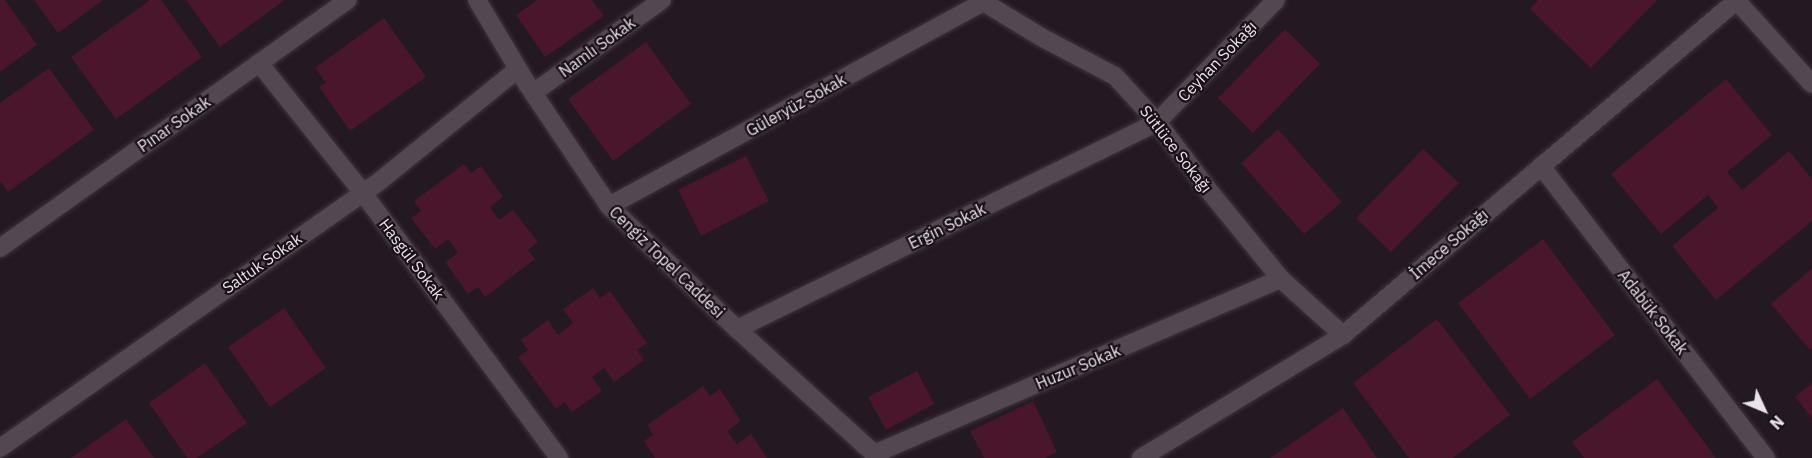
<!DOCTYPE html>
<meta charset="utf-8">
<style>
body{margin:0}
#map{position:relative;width:1812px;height:458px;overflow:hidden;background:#231923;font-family:"IBM Plex Sans",sans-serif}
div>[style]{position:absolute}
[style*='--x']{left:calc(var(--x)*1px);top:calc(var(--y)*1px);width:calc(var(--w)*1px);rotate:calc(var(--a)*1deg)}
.building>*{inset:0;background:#49162b}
.roads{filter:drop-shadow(0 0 2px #3d353d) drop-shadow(0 0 2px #3d353d)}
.street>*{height:18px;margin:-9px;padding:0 9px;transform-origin:9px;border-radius:9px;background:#534752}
.secondary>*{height:18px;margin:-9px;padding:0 9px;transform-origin:9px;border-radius:9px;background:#534752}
span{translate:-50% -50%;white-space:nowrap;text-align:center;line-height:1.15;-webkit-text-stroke:4.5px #1a1019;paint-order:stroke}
.street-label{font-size:16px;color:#eae3ea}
.north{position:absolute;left:1734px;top:380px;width:60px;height:60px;-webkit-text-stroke:4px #1a1019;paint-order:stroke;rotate:134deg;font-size:16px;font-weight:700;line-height:24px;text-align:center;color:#eae3ea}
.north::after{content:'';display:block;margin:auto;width:21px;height:27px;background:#eae3ea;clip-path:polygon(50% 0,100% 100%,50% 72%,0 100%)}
</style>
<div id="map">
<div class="building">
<i style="clip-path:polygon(0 0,5px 0,37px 45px,0 72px)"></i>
<i style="clip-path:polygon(34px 0,103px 0,58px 33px)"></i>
<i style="clip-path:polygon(150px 0,161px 0,202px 57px,116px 119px,71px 57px)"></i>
<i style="clip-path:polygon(186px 0,285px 0,220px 47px)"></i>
<i style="clip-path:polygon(537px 0,592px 0,604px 16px,545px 57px,516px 15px)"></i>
<i style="clip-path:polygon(1538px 0,1657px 0,1591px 68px,1530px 9px)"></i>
<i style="clip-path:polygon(384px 18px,426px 77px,350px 131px,319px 87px,326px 83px,315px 68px)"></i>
<i style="clip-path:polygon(1285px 29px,1320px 64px,1253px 133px,1218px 98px)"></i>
<i style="clip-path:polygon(646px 42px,691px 104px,613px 161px,568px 99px)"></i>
<i style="clip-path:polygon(49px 68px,94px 130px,8px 192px,0 181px,0 103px)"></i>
<i style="clip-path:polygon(1726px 79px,1772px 135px,1727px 172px,1742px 190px,1789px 151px,1812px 179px,1812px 221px,1716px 300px,1672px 246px,1718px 208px,1708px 195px,1661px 234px,1611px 174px)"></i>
<i style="clip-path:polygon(1278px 129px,1342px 202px,1304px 234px,1241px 163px)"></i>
<i style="clip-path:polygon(1423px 149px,1459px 183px,1391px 252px,1356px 218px)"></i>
<i style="clip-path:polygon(746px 156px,769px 201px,701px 236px,678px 190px)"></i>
<i style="clip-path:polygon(464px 164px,471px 173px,481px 166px,503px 197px,490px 207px,499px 220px,513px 210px,538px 242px,528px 250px,535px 259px,485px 297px,478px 287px,468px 294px,445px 262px,458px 253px,448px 239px,435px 249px,411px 218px,421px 211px,414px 201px)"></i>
<i style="clip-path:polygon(1543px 239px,1615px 335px,1530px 399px,1458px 303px)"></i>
<i style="clip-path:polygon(1812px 268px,1812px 348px,1810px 350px,1771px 304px)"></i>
<i style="clip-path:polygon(593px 288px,600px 298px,610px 291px,647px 343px,637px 350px,644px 360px,614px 382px,604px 368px,592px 377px,602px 391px,572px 412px,565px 402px,556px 409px,518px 357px,528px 350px,521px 340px,548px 320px,558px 335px,573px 323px,563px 309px)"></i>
<i style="clip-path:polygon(284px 308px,326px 368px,270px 407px,228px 347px)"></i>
<i style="clip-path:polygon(1437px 319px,1510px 415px,1453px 458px,1409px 458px,1353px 383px)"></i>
<i style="clip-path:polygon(205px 363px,247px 423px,197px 458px,187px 458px,149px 403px)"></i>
<i style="clip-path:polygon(917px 371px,934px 404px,886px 430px,868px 397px)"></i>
<i style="clip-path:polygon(1657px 379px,1716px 458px,1584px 458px,1572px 442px)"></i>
<i style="clip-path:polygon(1812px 383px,1812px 418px,1795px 397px)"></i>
<i style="clip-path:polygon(703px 386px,710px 396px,720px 389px,741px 421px,727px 431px,737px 444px,751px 434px,767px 458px,655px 458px,644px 441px,653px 435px,647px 425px)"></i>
<i style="clip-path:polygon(1033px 401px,1057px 452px,1045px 458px,984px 458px,970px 431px)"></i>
<i style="clip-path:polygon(1343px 408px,1377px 458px,1270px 458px)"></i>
<i style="clip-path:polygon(126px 419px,154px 458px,71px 458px)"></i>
</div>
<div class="roads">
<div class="street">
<i style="--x:980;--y:0;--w:71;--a:31.2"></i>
<i style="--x:1041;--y:37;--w:84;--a:27.8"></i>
<i style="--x:1115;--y:76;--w:62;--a:47.6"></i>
<i style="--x:1157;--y:122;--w:88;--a:52.9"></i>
<i style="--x:1210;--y:192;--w:112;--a:50.8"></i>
<i style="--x:1281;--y:279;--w:84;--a:42.1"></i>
<i style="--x:259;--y:63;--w:166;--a:51.3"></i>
<i style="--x:363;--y:193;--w:330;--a:53.5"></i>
<i style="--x:533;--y:93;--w:159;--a:-35.8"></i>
<i style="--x:1541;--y:166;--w:369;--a:52.4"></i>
<i style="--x:609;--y:206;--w:425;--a:-28.6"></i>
<i style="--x:0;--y:248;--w:427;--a:-35.5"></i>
<i style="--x:737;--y:329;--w:468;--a:-26.2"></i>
<i style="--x:1157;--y:122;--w:170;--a:-45.7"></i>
<i style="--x:0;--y:448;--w:466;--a:-35.1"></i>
<i style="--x:381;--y:180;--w:175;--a:-39"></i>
<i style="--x:874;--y:454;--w:443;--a:-23.3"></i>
<i style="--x:1141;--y:458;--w:237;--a:-31.3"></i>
<i style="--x:1343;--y:335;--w:516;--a:-40.36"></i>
</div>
<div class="secondary">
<i style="--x:477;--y:0;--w:98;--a:59.2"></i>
<i style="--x:527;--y:84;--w:147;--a:56.1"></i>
<i style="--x:609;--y:206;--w:178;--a:43.9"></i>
<i style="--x:737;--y:329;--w:192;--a:42.3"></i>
<i style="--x:1736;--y:0;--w:113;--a:47.9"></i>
</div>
</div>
<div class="street-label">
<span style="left:597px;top:47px;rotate:-36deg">Namlı Sokak</span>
<span style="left:1217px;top:61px;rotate:-46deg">Ceyhan Sokağı</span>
<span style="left:796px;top:105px;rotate:-29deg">Güleryüz Sokak</span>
<span style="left:174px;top:124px;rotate:-35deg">Pınar Sokak</span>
<span style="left:1176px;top:149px;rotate:52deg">Sütlüce Sokağı</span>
<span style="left:947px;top:226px;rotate:-26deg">Ergin Sokak</span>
<span style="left:1449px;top:244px;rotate:-41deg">İmece Sokağı</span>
<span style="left:412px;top:259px;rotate:53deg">Hasgül Sokak</span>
<span style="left:667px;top:262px;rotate:44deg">Cengiz Topel Caddesi</span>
<span style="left:262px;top:263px;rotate:-35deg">Saltuk Sokak</span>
<span style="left:1653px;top:312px;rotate:52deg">Adabük Sokak</span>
<span style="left:1078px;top:367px;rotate:-23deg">Huzur Sokak</span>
</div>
<div class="north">N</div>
</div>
